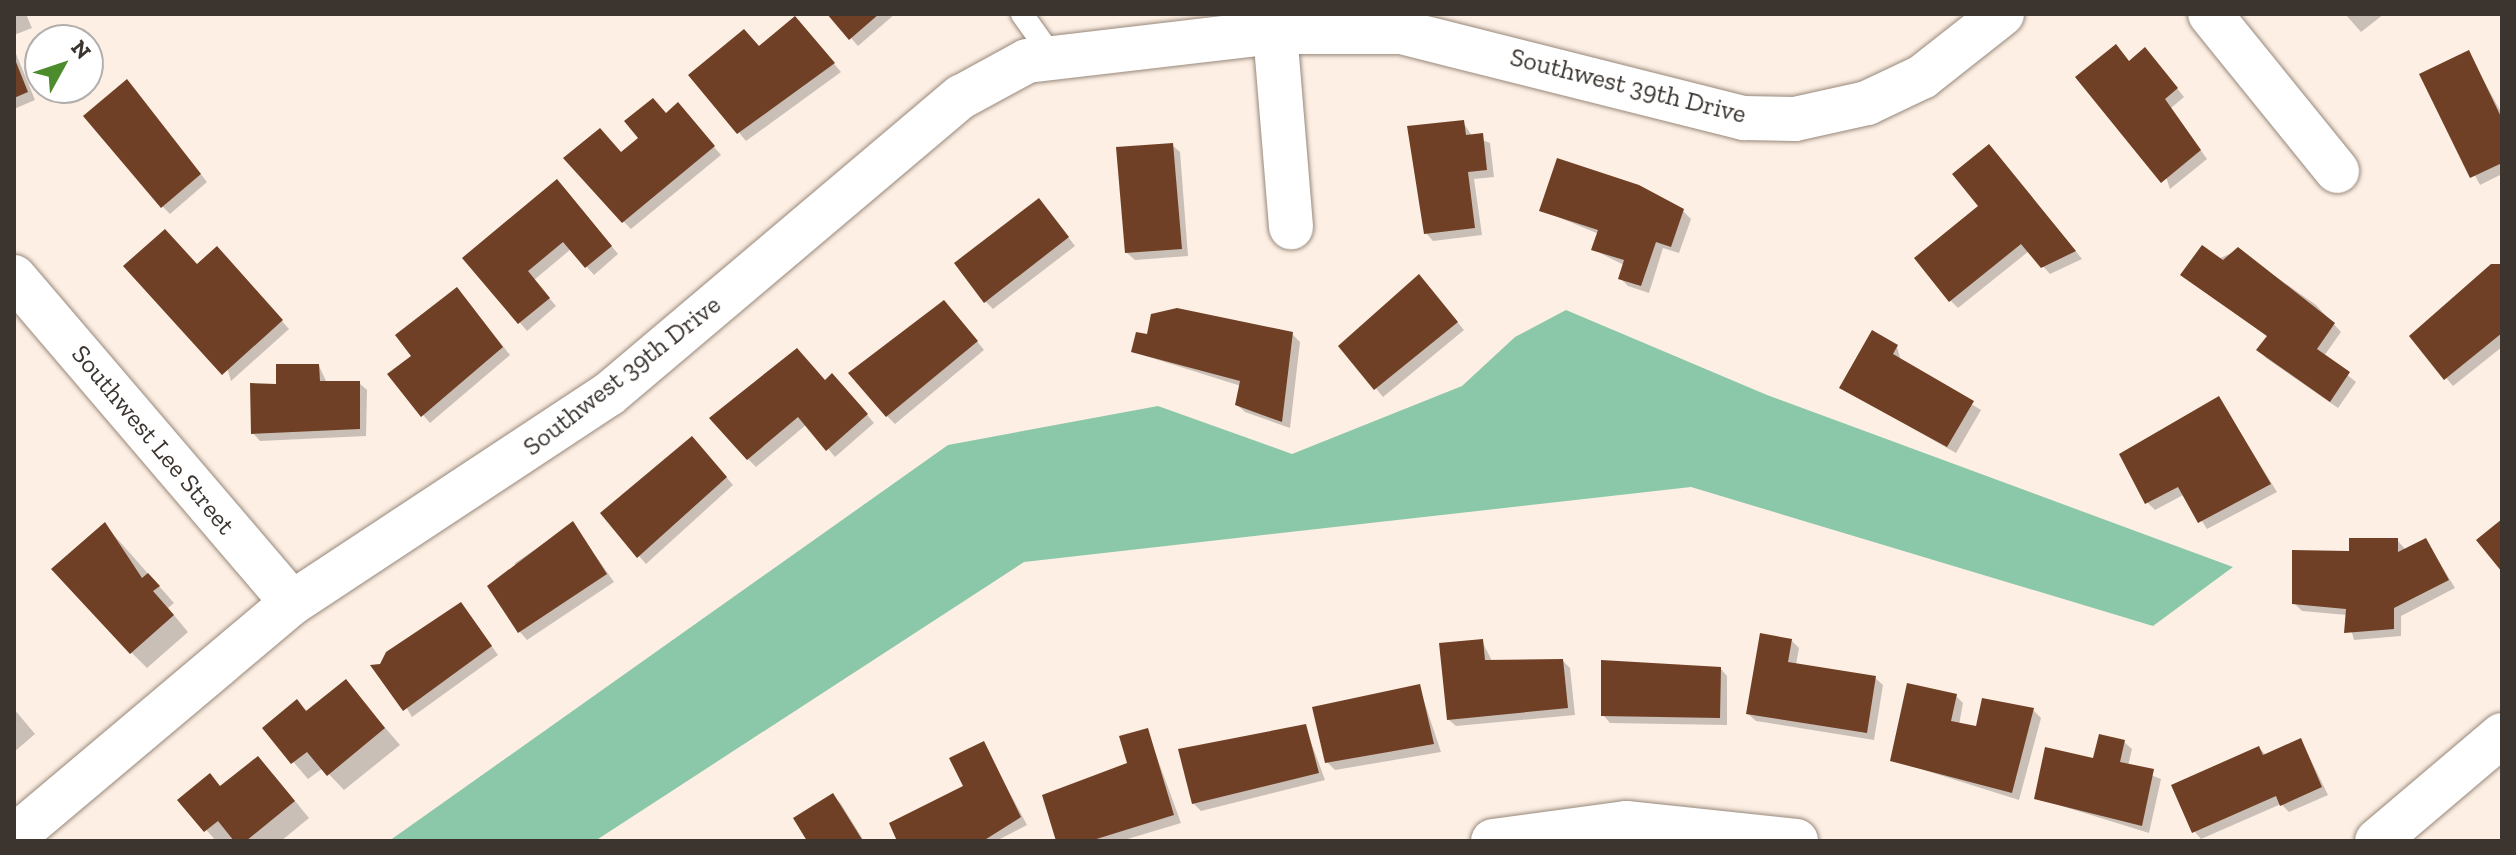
<!DOCTYPE html>
<style>
body{margin:0}
#map{position:relative;width:2516px;height:855px;overflow:hidden;background:#fdefe4;font-family:"Zilla Slab",serif}
div>[style]{position:absolute}
[style*='--x']{left:calc(var(--x)*1px);top:calc(var(--y)*1px);width:calc(var(--w)*1px);rotate:calc(var(--a)*1deg)}
.forest>*{inset:0;background:#8bc8a9}
.shadow>*{inset:0;background:#0003}
.building>*{inset:0;background:#6f4025}
.roads{filter:drop-shadow(0 0 2px #98887b) drop-shadow(0 0 2px #98887b)}
.service>*{height:22px;margin:-11px;padding:0 11px;transform-origin:11px;border-radius:11px;background:#fff}
.minor>*{height:44px;margin:-22px;padding:0 22px;transform-origin:22px;border-radius:22px;background:#fff}
span{translate:-50% -50%;white-space:nowrap;text-align:center;line-height:1.15;-webkit-text-stroke:8px #fff;paint-order:stroke}
.street-label{font-size:26px;color:#3b342f}
.frame{position:absolute;inset:0;border:16px solid #3b342f;pointer-events:none}
.north{position:absolute;left:24px;top:24px;width:80px;height:80px;box-sizing:border-box;background:#fff;border:2px solid #b1aeac;border-radius:50%;rotate:50deg;font-size:22px;font-weight:700;line-height:32px;text-align:center;color:#3b342f}
.north::after{content:'';display:block;margin:auto;width:28px;height:36px;background:#4d8c2d;clip-path:polygon(50% 0,100% 100%,50% 72%,0 100%)}
</style>
<div id="map">
<div class="forest">
<i style="clip-path:polygon(1566px 310px,1767px 395px,2233px 567px,2153px 626px,1691px 487px,1024px 562px,595px 841px,389px 841px,948px 445px,1158px 406px,1292px 454px,1462px 386px,1515px 337px)"></i>
</div>
<div class="shadow">
<i style="clip-path:polygon(14px 14px,26px 14px,32px 28px,14px 35px)"></i>
<i style="clip-path:polygon(830px 14px,895px 14px,858px 46px)"></i>
<i style="clip-path:polygon(2345px 14px,2384px 14px,2361px 32px)"></i>
<i style="clip-path:polygon(803px 27px,841px 72px,746px 141px,691px 75px)"></i>
<i style="clip-path:polygon(14px 49px,35px 100px,14px 109px)"></i>
<i style="clip-path:polygon(2468px 52px,2502px 114px,2502px 174px,2480px 185px,2422px 75px)"></i>
<i style="clip-path:polygon(2153px 58px,2184px 97px,2171px 108px,2207px 159px,2170px 189px,2129px 63px)"></i>
<i style="clip-path:polygon(127px 81px,207px 182px,170px 214px,163px 207px)"></i>
<i style="clip-path:polygon(685px 113px,721px 155px,631px 229px,623px 221px,666px 115px)"></i>
<i style="clip-path:polygon(1463px 122px,1472px 136px,1490px 143px,1494px 177px,1474px 179px,1482px 235px,1433px 241px,1426px 233px)"></i>
<i style="clip-path:polygon(1172px 145px,1180px 152px,1188px 256px,1135px 260px,1127px 253px)"></i>
<i style="clip-path:polygon(1997px 154px,2082px 259px,2050px 274px,2029px 251px,1958px 308px,1950px 300px)"></i>
<i style="clip-path:polygon(565px 189px,618px 254px,594px 275px,571px 249px,534px 280px,556px 306px,527px 331px,465px 258px)"></i>
<i style="clip-path:polygon(1046px 208px,1075px 246px,993px 309px,985px 301px)"></i>
<i style="clip-path:polygon(1541px 210px,1683px 211px,1691px 219px,1679px 253px,1663px 248px,1649px 293px,1628px 286px,1620px 278px,1624px 265px,1594px 250px,1599px 234px)"></i>
<i style="clip-path:polygon(2238px 250px,2316px 305px,2341px 332px,2324px 356px,2356px 382px,2338px 408px,2266px 358px,2259px 350px,2268px 337px,2183px 275px)"></i>
<i style="clip-path:polygon(224px 256px,289px 329px,231px 381px,197px 266px)"></i>
<i style="clip-path:polygon(2502px 266px,2502px 347px,2453px 386px,2411px 336px)"></i>
<i style="clip-path:polygon(1426px 284px,1464px 330px,1383px 397px,1341px 346px)"></i>
<i style="clip-path:polygon(464px 297px,510px 355px,430px 423px,423px 415px)"></i>
<i style="clip-path:polygon(952px 310px,984px 350px,895px 424px,887px 416px)"></i>
<i style="clip-path:polygon(1873px 333px,1897px 347px,1901px 361px,1981px 410px,1956px 453px,1841px 388px)"></i>
<i style="clip-path:polygon(1292px 334px,1300px 342px,1290px 428px,1245px 412px,1237px 405px,1241px 386px,1133px 352px)"></i>
<i style="clip-path:polygon(319px 366px,327px 383px,359px 383px,367px 390px,366px 436px,260px 441px,253px 433px,278px 386px)"></i>
<i style="clip-path:polygon(825px 382px,840px 383px,874px 423px,835px 457px,807px 424px,756px 467px,748px 459px)"></i>
<i style="clip-path:polygon(2219px 398px,2277px 492px,2207px 529px,2185px 494px,2155px 510px,2147px 502px)"></i>
<i style="clip-path:polygon(700px 446px,733px 485px,646px 564px,639px 556px)"></i>
<i style="clip-path:polygon(573px 524px,614px 582px,527px 640px,520px 632px,515px 563px)"></i>
<i style="clip-path:polygon(105px 525px,174px 603px,168px 608px,188px 632px,147px 668px,131px 652px)"></i>
<i style="clip-path:polygon(2397px 540px,2406px 550px,2426px 540px,2455px 588px,2401px 616px,2401px 636px,2354px 640px,2347px 615px,2302px 611px,2294px 603px,2351px 553px)"></i>
<i style="clip-path:polygon(468px 613px,498px 655px,412px 717px,382px 666px)"></i>
<i style="clip-path:polygon(1791px 640px,1799px 648px,1796px 665px,1875px 678px,1883px 685px,1874px 740px,1756px 721px,1748px 714px)"></i>
<i style="clip-path:polygon(1482px 641px,1492px 661px,1563px 661px,1570px 668px,1575px 715px,1456px 726px,1448px 719px)"></i>
<i style="clip-path:polygon(1720px 668px,1727px 676px,1727px 725px,1610px 723px,1603px 715px)"></i>
<i style="clip-path:polygon(346px 682px,400px 745px,344px 790px,323px 768px,308px 779px,265px 729px,297px 702px,308px 712px)"></i>
<i style="clip-path:polygon(1419px 686px,1441px 752px,1335px 770px,1327px 762px)"></i>
<i style="clip-path:polygon(1956px 696px,1963px 703px,1959px 725px,1978px 729px,2033px 710px,2041px 718px,2019px 800px,1892px 760px)"></i>
<i style="clip-path:polygon(14px 709px,35px 734px,14px 752px)"></i>
<i style="clip-path:polygon(1305px 726px,1325px 780px,1201px 811px,1193px 803px,1180px 751px)"></i>
<i style="clip-path:polygon(1147px 730px,1181px 823px,1121px 841px,1059px 841px,1130px 765px)"></i>
<i style="clip-path:polygon(2301px 740px,2328px 795px,2289px 812px,2281px 804px,2201px 839px,2194px 831px,2259px 748px,2266px 755px)"></i>
<i style="clip-path:polygon(2124px 742px,2132px 749px,2128px 766px,2161px 779px,2149px 833px,2036px 798px)"></i>
<i style="clip-path:polygon(983px 743px,1027px 825px,996px 841px,900px 841px,966px 787px)"></i>
<i style="clip-path:polygon(273px 774px,309px 818px,281px 841px,216px 841px,180px 800px)"></i>
<i style="clip-path:polygon(833px 796px,841px 804px,864px 841px,809px 841px)"></i>
</div>
<div class="building">
<i style="clip-path:polygon(827px 14px,879px 14px,849px 40px)"></i>
<i style="clip-path:polygon(795px 16px,835px 63px,737px 134px,688px 75px,744px 29px,759px 46px)"></i>
<i style="clip-path:polygon(2116px 44px,2129px 61px,2145px 47px,2178px 88px,2165px 99px,2201px 150px,2161px 183px,2075px 77px)"></i>
<i style="clip-path:polygon(2469px 50px,2502px 119px,2502px 163px,2470px 178px,2419px 74px)"></i>
<i style="clip-path:polygon(14px 57px,28px 92px,14px 98px)"></i>
<i style="clip-path:polygon(127px 79px,201px 174px,161px 208px,83px 116px)"></i>
<i style="clip-path:polygon(653px 98px,666px 113px,678px 102px,715px 146px,622px 223px,563px 158px,600px 128px,621px 152px,638px 138px,624px 121px)"></i>
<i style="clip-path:polygon(1464px 120px,1466px 135px,1483px 133px,1487px 170px,1468px 172px,1475px 228px,1424px 234px,1407px 126px)"></i>
<i style="clip-path:polygon(1173px 143px,1182px 249px,1125px 253px,1116px 147px)"></i>
<i style="clip-path:polygon(1989px 144px,2076px 251px,2041px 268px,2021px 244px,1949px 302px,1914px 258px,1978px 206px,1952px 174px)"></i>
<i style="clip-path:polygon(1557px 158px,1639px 185px,1684px 209px,1671px 247px,1656px 242px,1641px 286px,1618px 279px,1624px 260px,1591px 250px,1598px 230px,1539px 211px)"></i>
<i style="clip-path:polygon(557px 179px,612px 246px,585px 268px,563px 242px,528px 271px,550px 298px,518px 324px,462px 258px)"></i>
<i style="clip-path:polygon(1039px 198px,1069px 237px,984px 303px,954px 263px)"></i>
<i style="clip-path:polygon(165px 229px,197px 264px,217px 246px,283px 320px,222px 375px,123px 266px)"></i>
<i style="clip-path:polygon(2202px 245px,2223px 260px,2238px 247px,2335px 323px,2317px 349px,2350px 372px,2330px 402px,2256px 350px,2267px 336px,2180px 275px)"></i>
<i style="clip-path:polygon(2491px 264px,2502px 264px,2502px 333px,2444px 380px,2409px 336px)"></i>
<i style="clip-path:polygon(1419px 274px,1458px 322px,1374px 390px,1338px 346px)"></i>
<i style="clip-path:polygon(457px 287px,503px 347px,421px 417px,387px 374px,411px 356px,395px 335px)"></i>
<i style="clip-path:polygon(944px 300px,978px 341px,886px 417px,848px 373px)"></i>
<i style="clip-path:polygon(1177px 308px,1293px 332px,1282px 422px,1235px 405px,1240px 381px,1131px 352px,1136px 332px,1147px 334px,1151px 314px)"></i>
<i style="clip-path:polygon(1872px 330px,1898px 345px,1893px 354px,1974px 401px,1947px 447px,1839px 388px)"></i>
<i style="clip-path:polygon(797px 348px,825px 380px,832px 373px,868px 414px,826px 451px,798px 417px,747px 460px,709px 418px)"></i>
<i style="clip-path:polygon(276px 364px,319px 364px,320px 381px,360px 381px,360px 429px,251px 434px,250px 383px,276px 384px)"></i>
<i style="clip-path:polygon(2219px 396px,2271px 484px,2198px 523px,2178px 487px,2145px 504px,2119px 454px)"></i>
<i style="clip-path:polygon(692px 436px,727px 477px,637px 558px,600px 513px)"></i>
<i style="clip-path:polygon(2502px 519px,2502px 572px,2476px 540px)"></i>
<i style="clip-path:polygon(573px 521px,607px 574px,518px 633px,487px 586px)"></i>
<i style="clip-path:polygon(105px 522px,142px 578px,148px 573px,160px 586px,153px 591px,174px 615px,130px 654px,51px 569px)"></i>
<i style="clip-path:polygon(2349px 538px,2398px 538px,2398px 552px,2426px 538px,2449px 580px,2394px 608px,2394px 629px,2344px 633px,2346px 609px,2292px 604px,2292px 550px,2349px 551px)"></i>
<i style="clip-path:polygon(461px 602px,492px 646px,403px 711px,370px 665px,380px 664px,386px 652px)"></i>
<i style="clip-path:polygon(1760px 633px,1792px 639px,1788px 662px,1876px 676px,1867px 733px,1746px 714px)"></i>
<i style="clip-path:polygon(1483px 639px,1485px 660px,1563px 659px,1568px 708px,1447px 720px,1439px 643px)"></i>
<i style="clip-path:polygon(1601px 660px,1721px 667px,1720px 718px,1601px 716px)"></i>
<i style="clip-path:polygon(346px 679px,385px 728px,327px 776px,307px 752px,291px 764px,262px 728px,297px 699px,306px 711px)"></i>
<i style="clip-path:polygon(1907px 683px,1957px 694px,1951px 721px,1976px 726px,1982px 698px,2034px 708px,2012px 793px,1890px 761px)"></i>
<i style="clip-path:polygon(1420px 684px,1434px 744px,1325px 763px,1312px 707px)"></i>
<i style="clip-path:polygon(1306px 724px,1319px 773px,1192px 804px,1178px 749px)"></i>
<i style="clip-path:polygon(1148px 728px,1174px 815px,1090px 841px,1056px 841px,1042px 795px,1127px 763px,1119px 736px)"></i>
<i style="clip-path:polygon(2099px 734px,2125px 740px,2120px 762px,2154px 769px,2142px 826px,2034px 799px,2045px 747px,2093px 758px)"></i>
<i style="clip-path:polygon(2301px 738px,2322px 787px,2280px 806px,2276px 796px,2192px 833px,2171px 785px,2259px 746px,2263px 755px)"></i>
<i style="clip-path:polygon(984px 741px,1021px 817px,983px 841px,897px 841px,889px 823px,963px 786px,949px 758px)"></i>
<i style="clip-path:polygon(258px 756px,295px 801px,246px 841px,234px 841px,218px 821px,204px 832px,177px 800px,210px 773px,220px 786px)"></i>
<i style="clip-path:polygon(833px 793px,863px 841px,807px 841px,793px 818px)"></i>
</div>
<div class="roads">
<div class="service">
<i style="--x:1022;--y:14;--w:52;--a:54.5"></i>
</div>
<div class="minor">
<i style="--x:2210;--y:14;--w:202;--a:51"></i>
<i style="--x:1275;--y:32;--w:196;--a:85.3"></i>
<i style="--x:14;--y:277;--w:428;--a:49.5"></i>
<i style="--x:14;--y:837;--w:363;--a:-40.1"></i>
<i style="--x:292;--y:603;--w:380;--a:-33.4"></i>
<i style="--x:609;--y:394;--w:461;--a:-40.2"></i>
<i style="--x:961;--y:97;--w:75;--a:-28.6"></i>
<i style="--x:1027;--y:61;--w:250;--a:-6.7"></i>
<i style="--x:1275;--y:32;--w:126;--a:0"></i>
<i style="--x:1401;--y:32;--w:354;--a:14.1"></i>
<i style="--x:1744;--y:118;--w:51;--a:1.1"></i>
<i style="--x:1795;--y:119;--w:74;--a:-12.5"></i>
<i style="--x:1867;--y:103;--w:61;--a:-25.3"></i>
<i style="--x:1922;--y:77;--w:102;--a:-38.2"></i>
<i style="--x:1493;--y:841;--w:134;--a:-7.7"></i>
<i style="--x:1626;--y:823;--w:171;--a:6"></i>
<i style="--x:2377;--y:841;--w:164;--a:-40.3"></i>
</div>
</div>
<div class="street-label">
<span style="left:1628px;top:86px;rotate:14deg">Southwest 39th Drive</span>
<span style="left:622px;top:376px;rotate:-38deg">Southwest 39th Drive</span>
<span style="left:153px;top:440px;rotate:50deg">Southwest Lee Street</span>
</div>
<div class="frame"></div>
<div class="north">N</div>
</div>
